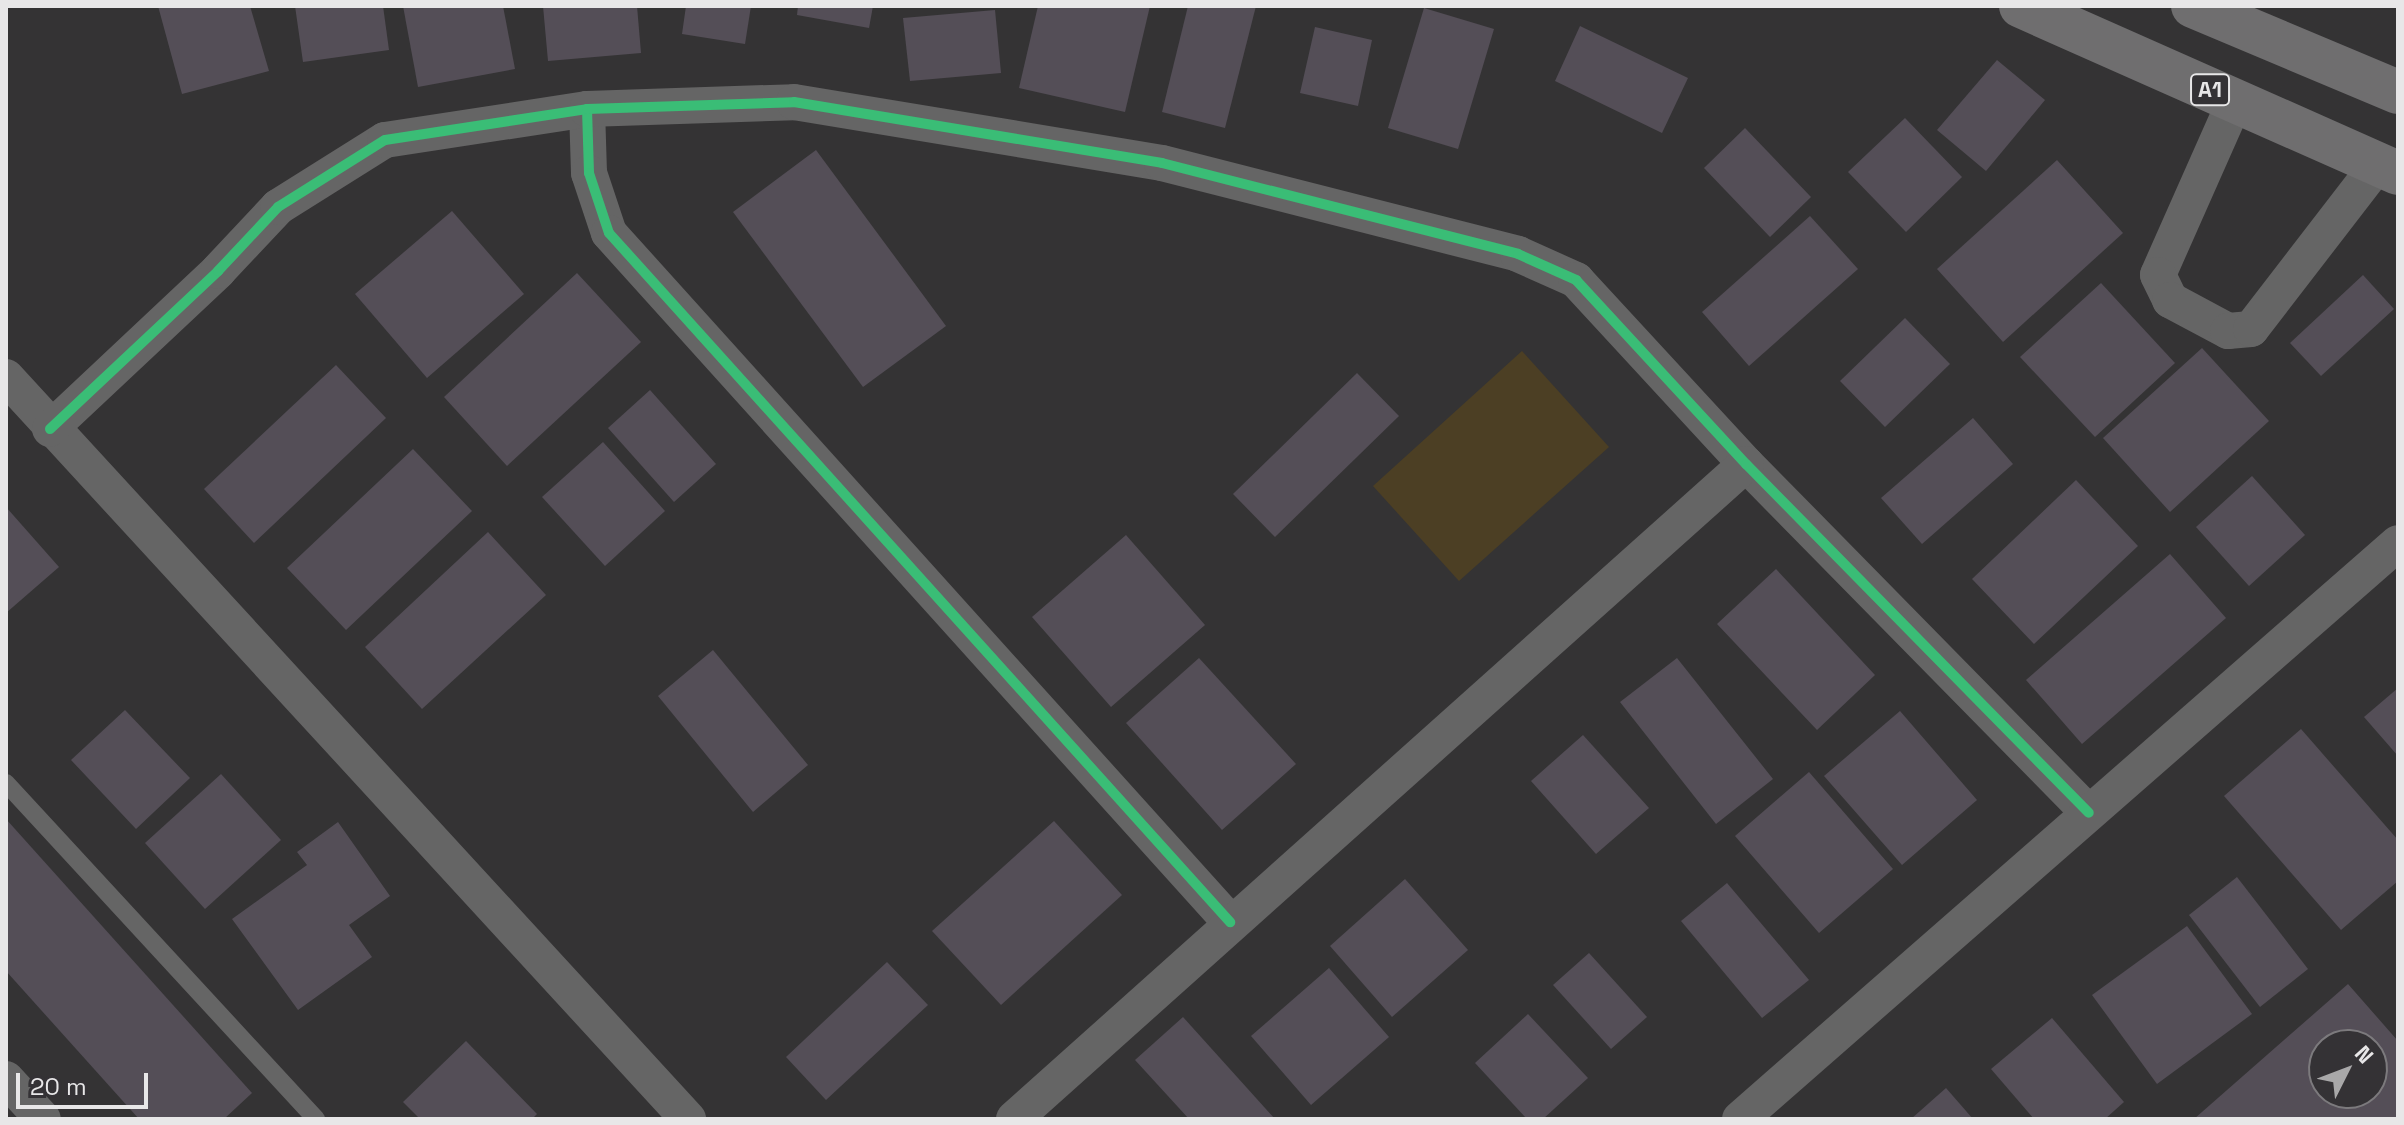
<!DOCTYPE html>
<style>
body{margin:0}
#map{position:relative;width:2404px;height:1125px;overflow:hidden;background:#343334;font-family:"Space Grotesk",sans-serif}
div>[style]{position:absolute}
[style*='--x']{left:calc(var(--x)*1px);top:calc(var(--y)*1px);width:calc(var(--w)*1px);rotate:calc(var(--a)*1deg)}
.green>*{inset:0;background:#4c3f24}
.building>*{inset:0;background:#544e57}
.service>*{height:18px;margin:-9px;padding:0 9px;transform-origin:9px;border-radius:9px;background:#656565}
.minor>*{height:36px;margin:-18px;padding:0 18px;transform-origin:18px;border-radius:18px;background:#656565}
.primary>*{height:44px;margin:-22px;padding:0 22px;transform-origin:22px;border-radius:22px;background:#6f6e6f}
.cycleway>*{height:10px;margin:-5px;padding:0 5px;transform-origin:5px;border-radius:5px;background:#3abd76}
span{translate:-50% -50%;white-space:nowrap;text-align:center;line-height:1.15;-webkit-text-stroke:6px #343235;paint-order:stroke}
.shield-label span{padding:2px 6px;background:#343235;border:2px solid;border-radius:6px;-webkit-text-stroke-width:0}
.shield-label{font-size:22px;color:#e8e7e8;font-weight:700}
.frame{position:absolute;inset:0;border:8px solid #e8e7e8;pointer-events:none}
.north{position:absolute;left:2308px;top:1029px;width:80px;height:80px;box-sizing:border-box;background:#343235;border:2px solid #7c7a7d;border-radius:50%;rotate:48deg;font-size:22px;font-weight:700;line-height:32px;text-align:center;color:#e8e7e8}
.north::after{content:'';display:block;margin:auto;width:28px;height:36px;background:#a9a8a9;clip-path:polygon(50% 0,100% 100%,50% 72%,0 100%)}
.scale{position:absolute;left:16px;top:1073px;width:132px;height:36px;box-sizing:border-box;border:4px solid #e8e7e8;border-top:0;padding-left:10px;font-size:24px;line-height:28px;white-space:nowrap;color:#e8e7e8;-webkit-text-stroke:6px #343235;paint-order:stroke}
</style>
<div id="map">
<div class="green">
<i style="clip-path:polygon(1522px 351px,1609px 447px,1459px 581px,1373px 486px)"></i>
</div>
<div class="building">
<i style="clip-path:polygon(158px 6px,250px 6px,269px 71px,182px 94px)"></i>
<i style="clip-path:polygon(295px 6px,383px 6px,389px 50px,303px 62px)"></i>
<i style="clip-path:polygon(403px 6px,503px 6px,515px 69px,418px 87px)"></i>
<i style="clip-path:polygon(543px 6px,637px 6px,641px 53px,548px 61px)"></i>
<i style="clip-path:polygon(686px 6px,751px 6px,745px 44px,682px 34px)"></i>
<i style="clip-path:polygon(798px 6px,873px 6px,869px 28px,797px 15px)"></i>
<i style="clip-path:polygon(1038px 6px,1150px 6px,1125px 112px,1019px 88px)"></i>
<i style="clip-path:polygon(1188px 6px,1256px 6px,1225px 128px,1162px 112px)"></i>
<i style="clip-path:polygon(1424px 8px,1494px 29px,1458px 149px,1388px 128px)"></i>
<i style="clip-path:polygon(995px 10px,1001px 73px,910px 81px,903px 18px)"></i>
<i style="clip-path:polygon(1580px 26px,1688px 78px,1662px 133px,1555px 81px)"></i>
<i style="clip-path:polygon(1315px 27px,1372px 40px,1358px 106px,1300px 93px)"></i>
<i style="clip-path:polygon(1997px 60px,2045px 100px,1986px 171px,1937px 130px)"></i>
<i style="clip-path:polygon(1905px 118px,1962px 177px,1906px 232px,1848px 172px)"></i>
<i style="clip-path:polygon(1745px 128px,1811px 197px,1770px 237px,1704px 168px)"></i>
<i style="clip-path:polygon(816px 150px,946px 326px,863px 387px,733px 212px)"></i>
<i style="clip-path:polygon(2057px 160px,2123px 233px,2003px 342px,1937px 269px)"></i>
<i style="clip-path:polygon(452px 211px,524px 294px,427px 378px,355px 294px)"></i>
<i style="clip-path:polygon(1810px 216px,1858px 269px,1749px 366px,1702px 312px)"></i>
<i style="clip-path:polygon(577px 273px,641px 342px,507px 466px,444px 397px)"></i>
<i style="clip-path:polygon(2363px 275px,2394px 309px,2321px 376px,2290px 343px)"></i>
<i style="clip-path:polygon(2101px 283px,2175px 363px,2095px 437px,2020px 357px)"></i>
<i style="clip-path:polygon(1905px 318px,1950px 364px,1885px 427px,1840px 381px)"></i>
<i style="clip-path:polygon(2202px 348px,2269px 421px,2170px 512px,2103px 438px)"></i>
<i style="clip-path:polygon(336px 365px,386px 418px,254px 543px,204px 489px)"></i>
<i style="clip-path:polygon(1357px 373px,1399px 416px,1275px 537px,1233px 494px)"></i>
<i style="clip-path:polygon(650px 390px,716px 464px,674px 502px,608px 428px)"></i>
<i style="clip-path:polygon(1973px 418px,2013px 464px,1922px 544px,1881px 498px)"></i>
<i style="clip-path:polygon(603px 442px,665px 511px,605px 566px,542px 497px)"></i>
<i style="clip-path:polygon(413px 449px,472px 511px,346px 630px,287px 568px)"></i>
<i style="clip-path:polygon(2252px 476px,2305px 535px,2249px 586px,2196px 527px)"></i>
<i style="clip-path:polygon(2076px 480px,2138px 546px,2034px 644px,1972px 579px)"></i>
<i style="clip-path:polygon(6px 507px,59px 567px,6px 613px)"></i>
<i style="clip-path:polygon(488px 532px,546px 595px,422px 709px,365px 647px)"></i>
<i style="clip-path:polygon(1126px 535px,1205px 625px,1111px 707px,1032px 617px)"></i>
<i style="clip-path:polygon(2170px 554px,2226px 618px,2082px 744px,2026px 680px)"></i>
<i style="clip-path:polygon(1776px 569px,1875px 675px,1817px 730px,1717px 624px)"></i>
<i style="clip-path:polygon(713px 650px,808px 765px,753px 812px,658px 696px)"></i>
<i style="clip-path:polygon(1199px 658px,1296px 764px,1222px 830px,1126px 723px)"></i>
<i style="clip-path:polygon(1677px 658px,1773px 779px,1716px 824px,1620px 702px)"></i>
<i style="clip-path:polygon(2398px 688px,2398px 756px,2364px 717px)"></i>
<i style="clip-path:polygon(125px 710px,190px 778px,136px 829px,71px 760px)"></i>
<i style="clip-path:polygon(1900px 711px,1977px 800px,1902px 865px,1824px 776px)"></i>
<i style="clip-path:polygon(2301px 729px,2398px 840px,2398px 881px,2341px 930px,2224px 796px)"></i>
<i style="clip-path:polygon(1583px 735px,1649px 808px,1596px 854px,1531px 781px)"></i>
<i style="clip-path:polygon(1809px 772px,1893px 869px,1819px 933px,1735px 836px)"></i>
<i style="clip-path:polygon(221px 774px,281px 840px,205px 909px,145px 843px)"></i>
<i style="clip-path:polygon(6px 819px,252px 1093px,224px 1119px,139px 1119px,6px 971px)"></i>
<i style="clip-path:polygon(1054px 821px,1122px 895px,1001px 1005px,932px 931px)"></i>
<i style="clip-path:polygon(338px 822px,390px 896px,349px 925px,372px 957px,298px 1010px,232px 919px,307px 865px,297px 852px)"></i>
<i style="clip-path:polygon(2237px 877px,2308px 969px,2260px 1007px,2189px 915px)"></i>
<i style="clip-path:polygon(1405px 879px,1468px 950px,1392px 1017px,1330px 946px)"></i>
<i style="clip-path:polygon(1727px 883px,1809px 980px,1762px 1018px,1681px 921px)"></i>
<i style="clip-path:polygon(2187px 926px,2252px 1014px,2157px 1084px,2092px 995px)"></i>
<i style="clip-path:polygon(1589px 953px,1647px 1017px,1611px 1049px,1553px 985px)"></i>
<i style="clip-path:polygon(887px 962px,928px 1005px,826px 1100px,786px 1057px)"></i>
<i style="clip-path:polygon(1329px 968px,1389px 1037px,1311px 1105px,1251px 1036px)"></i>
<i style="clip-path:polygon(evenodd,2348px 984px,2398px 1041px,2398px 1119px,2194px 1119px,2348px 984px,2324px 1045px,2372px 1045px,2372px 1093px,2324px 1093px,2324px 1045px)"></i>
<i style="clip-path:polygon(1528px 1014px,1588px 1078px,1543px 1119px,1527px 1119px,1475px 1063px)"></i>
<i style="clip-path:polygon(1183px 1017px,1275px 1119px,1189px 1119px,1135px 1060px)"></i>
<i style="clip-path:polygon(2052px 1018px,2124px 1102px,2105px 1119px,2034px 1119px,1991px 1069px)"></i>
<i style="clip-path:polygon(466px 1041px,537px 1114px,532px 1119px,420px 1119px,403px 1102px)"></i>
<i style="clip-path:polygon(1946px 1088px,1973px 1119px,1911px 1119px)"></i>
</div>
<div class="service">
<i style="--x:6;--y:783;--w:457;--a:47.3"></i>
</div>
<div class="minor">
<i style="--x:2235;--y:101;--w:190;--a:113.9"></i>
<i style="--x:2158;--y:275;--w:28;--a:64"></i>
<i style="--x:2170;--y:300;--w:66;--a:28.1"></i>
<i style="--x:2228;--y:331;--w:23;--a:-5"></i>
<i style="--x:2251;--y:329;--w:208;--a:-52.4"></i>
<i style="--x:587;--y:109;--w:64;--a:88.2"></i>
<i style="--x:589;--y:173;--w:63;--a:71.6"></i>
<i style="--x:609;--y:233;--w:928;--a:47.97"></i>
<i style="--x:6;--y:377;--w:1008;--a:47.41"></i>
<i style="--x:50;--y:429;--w:231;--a:-43.2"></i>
<i style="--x:218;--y:271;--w:88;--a:-46.8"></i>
<i style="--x:278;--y:207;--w:126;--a:-32.1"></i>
<i style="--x:385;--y:140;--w:204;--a:-8.7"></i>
<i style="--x:587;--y:109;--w:207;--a:-1.9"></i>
<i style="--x:794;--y:102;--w:373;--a:9.4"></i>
<i style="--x:1162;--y:163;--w:367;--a:14.3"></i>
<i style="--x:1518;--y:254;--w:64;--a:24.1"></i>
<i style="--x:1576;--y:280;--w:251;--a:47.3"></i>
<i style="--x:1746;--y:464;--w:489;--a:45.5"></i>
<i style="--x:6;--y:1079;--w:54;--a:47.2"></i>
<i style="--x:1014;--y:1119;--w:982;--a:-41.82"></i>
<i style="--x:1740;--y:1119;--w:874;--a:-41.2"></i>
</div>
<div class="primary">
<i style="--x:2021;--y:6;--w:412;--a:23.9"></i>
<i style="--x:2193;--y:6;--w:222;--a:22.8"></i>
</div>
<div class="cycleway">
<i style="--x:587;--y:109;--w:64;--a:88.2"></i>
<i style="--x:589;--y:173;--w:63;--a:71.6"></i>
<i style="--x:609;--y:233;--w:928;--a:47.97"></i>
<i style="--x:50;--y:429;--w:231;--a:-43.2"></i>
<i style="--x:218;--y:271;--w:88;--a:-46.8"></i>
<i style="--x:278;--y:207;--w:126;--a:-32.1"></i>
<i style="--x:385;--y:140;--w:204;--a:-8.7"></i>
<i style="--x:587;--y:109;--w:207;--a:-1.9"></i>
<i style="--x:794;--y:102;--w:373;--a:9.4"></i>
<i style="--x:1162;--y:163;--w:367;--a:14.3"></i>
<i style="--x:1518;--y:254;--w:64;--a:24.1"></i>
<i style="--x:1576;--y:280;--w:251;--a:47.3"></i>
<i style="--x:1746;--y:464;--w:489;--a:45.5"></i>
</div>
<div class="shield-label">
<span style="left:2210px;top:90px">A1</span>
</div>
<div class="frame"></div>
<div class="north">N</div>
<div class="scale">20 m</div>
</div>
